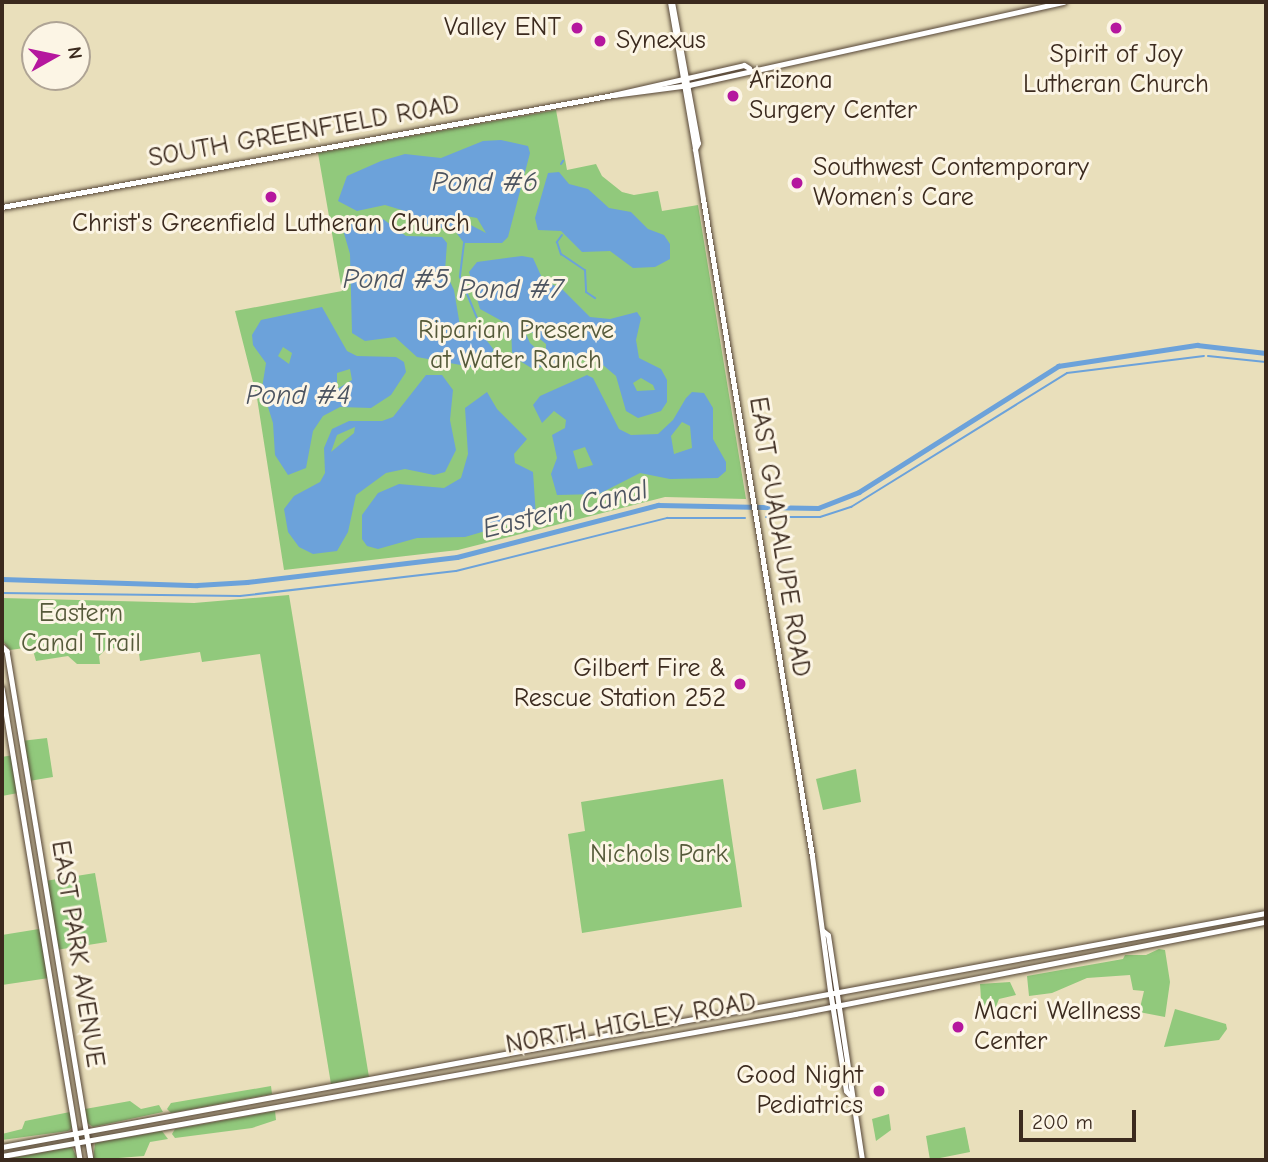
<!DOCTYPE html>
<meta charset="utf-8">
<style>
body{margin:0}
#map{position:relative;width:1268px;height:1162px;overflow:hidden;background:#e9dfbb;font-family:"Comic Neue",sans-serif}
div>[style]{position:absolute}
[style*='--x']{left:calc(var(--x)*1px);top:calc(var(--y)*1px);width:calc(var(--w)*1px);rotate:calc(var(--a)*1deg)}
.green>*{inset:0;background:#91c97c}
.water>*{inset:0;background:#6ca2da}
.stream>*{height:2px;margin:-1px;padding:0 1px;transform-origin:1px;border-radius:1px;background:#6ca2da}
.canal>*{height:4.5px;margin:-2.25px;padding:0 2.25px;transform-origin:2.25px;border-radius:2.25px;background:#6ca2da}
.roads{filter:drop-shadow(0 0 2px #554536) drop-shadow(0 0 2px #554536)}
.tertiary>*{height:4.5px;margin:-2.25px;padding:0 2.25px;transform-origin:2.25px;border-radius:2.25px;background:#fff}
.secondary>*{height:5px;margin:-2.5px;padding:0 2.5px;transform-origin:2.5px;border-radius:2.5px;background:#fff}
.dots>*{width:19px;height:19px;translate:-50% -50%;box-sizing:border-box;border:4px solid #fcf5e5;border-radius:50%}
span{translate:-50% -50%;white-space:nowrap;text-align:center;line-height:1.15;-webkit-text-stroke:6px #fcf5e5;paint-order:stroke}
.poi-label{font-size:26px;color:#3b2a1e}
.right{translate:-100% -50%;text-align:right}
.left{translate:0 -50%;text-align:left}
.street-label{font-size:26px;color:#3b2a1e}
.park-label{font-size:26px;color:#555a3a}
.water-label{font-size:28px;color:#4c5460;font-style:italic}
.frame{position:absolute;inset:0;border:4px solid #3b2a1e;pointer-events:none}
.north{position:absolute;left:21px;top:21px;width:70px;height:70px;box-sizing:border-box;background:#fcf5e5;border:2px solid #afa495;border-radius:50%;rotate:81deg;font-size:19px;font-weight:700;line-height:28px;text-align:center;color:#3b2a1e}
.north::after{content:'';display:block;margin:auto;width:24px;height:32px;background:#b5179e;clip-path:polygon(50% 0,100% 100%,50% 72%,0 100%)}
.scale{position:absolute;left:1019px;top:1110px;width:117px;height:32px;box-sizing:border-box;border:4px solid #3b2a1e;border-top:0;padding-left:9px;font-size:21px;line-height:24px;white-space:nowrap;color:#3b2a1e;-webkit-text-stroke:5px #fcf5e5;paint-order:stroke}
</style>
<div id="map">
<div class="green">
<i style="clip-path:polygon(556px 110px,567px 170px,596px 164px,602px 176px,622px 192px,634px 195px,658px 191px,662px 211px,698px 205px,746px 499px,665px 497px,458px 550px,284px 570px,257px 398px,235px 311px,342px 291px,318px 153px)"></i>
<i style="clip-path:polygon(289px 595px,369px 1077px,331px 1084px,260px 654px,202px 662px,200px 652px,140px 661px,138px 646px,106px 649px,99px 656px,100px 664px,77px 664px,68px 656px,36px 661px,32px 647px,10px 650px,2px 640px,2px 598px,194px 603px)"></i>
<i style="clip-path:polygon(47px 738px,53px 777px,29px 781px,21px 741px)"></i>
<i style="clip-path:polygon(13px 755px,18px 793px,2px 796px,2px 757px)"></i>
<i style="clip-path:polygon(856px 769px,861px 802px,823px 810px,816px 779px)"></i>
<i style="clip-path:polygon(723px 779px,742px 907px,582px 933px,568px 834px,585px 831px,581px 802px)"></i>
<i style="clip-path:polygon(95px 873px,107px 942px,56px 950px,45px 881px)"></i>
<i style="clip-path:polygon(39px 929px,49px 978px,2px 985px,2px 935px)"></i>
<i style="clip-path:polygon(1159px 949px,1165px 950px,1170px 982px,1165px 1017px,1139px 1012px,1144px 991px,1133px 990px,1130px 975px,1087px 978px,1052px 993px,1029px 996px,1027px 976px,1123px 959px,1125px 955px,1146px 955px)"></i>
<i style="clip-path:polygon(1010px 982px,1016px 995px,999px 999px,995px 1009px,982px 1013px,980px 984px)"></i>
<i style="clip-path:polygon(1175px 1009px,1226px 1024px,1227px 1029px,1219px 1040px,1164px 1047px)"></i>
<i style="clip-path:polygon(271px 1086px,272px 1094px,171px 1113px,167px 1109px,171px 1103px)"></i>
<i style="clip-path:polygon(130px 1101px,141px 1109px,159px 1105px,163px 1112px,93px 1127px,87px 1123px,85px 1109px)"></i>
<i style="clip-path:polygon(275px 1111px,276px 1120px,252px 1128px,175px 1138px,172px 1134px,175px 1129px)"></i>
<i style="clip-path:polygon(70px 1112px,72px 1128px,68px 1131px,2px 1140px,2px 1134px,22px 1129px,25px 1121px)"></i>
<i style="clip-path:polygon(889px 1114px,891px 1130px,876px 1141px,872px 1119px)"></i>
<i style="clip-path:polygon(965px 1127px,970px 1152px,930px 1160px,926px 1136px)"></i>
<i style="clip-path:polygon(162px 1131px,168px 1139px,150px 1142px,144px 1156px,93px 1160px,95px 1143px)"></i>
<i style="clip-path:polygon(72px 1147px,78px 1160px,6px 1160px,7px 1159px)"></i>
</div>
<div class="water">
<i style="clip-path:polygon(evenodd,501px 140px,528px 146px,530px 153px,508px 237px,502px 243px,464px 243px,455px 231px,425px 224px,405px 211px,385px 205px,357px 211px,338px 201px,347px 176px,381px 161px,405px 154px,441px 158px,483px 141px,501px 140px,466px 216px,477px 218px,486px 233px,463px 221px,466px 216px)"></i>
<i style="clip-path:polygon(559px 172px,569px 184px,588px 189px,609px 208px,631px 212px,648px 229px,664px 235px,670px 244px,670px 259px,655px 267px,633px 268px,610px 251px,582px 252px,561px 231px,538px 230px,535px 218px,548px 173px)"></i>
<i style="clip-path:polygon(383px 219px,406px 236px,442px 237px,447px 243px,445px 271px,454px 290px,460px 326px,481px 333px,494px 350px,477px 368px,417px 357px,395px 337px,365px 341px,352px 333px,350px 254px,343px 230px,351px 223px)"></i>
<i style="clip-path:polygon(evenodd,522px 256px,533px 258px,543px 280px,562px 289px,590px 317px,610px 319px,637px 312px,641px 318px,636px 340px,639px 358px,661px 369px,667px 380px,667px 402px,661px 411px,638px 418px,626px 411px,616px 376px,597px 360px,581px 358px,533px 369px,520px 361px,512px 352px,511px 326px,480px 309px,469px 272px,477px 262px,522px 256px,530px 331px,546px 344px,546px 350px,540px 352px,530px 343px,526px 334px,530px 331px,522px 256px,641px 378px,653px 385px,655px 390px,637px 391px,633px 383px,641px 378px)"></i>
<i style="clip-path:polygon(evenodd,322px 307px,347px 351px,357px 356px,396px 357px,404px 362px,406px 372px,391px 395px,371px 408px,340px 407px,323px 416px,313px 431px,306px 468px,288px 475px,275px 455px,273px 423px,262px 388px,266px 363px,253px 345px,252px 335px,261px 320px,322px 307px,283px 347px,292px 353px,289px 364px,278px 356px,283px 347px,322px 307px,350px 369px,352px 380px,337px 389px,337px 373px,350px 369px)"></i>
<i style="clip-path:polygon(evenodd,426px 375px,442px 375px,453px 390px,450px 420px,456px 450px,445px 472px,434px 475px,405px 469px,386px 473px,356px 495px,348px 532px,337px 551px,313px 554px,299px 547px,288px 532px,284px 509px,294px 496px,320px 482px,325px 473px,324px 448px,332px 429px,349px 421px,382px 421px,393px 417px,426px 375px,355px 427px,354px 433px,331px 452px,337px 435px,355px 427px)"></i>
<i style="clip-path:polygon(evenodd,587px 375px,593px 378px,619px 429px,631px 435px,658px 434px,673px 420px,686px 398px,692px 392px,704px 393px,713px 408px,713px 439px,726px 462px,726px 471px,718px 478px,670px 479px,640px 473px,599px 494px,557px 495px,551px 474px,557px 458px,552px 435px,565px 428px,566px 420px,554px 411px,542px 423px,533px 405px,540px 396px,587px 375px,682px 422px,690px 426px,692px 448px,674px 454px,671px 436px,682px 422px,587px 375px,585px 447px,593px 465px,578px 469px,573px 451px,585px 447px)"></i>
<i style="clip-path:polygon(487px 392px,497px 409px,527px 439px,514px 454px,515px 463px,533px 472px,536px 516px,465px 537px,417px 538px,378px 549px,367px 546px,362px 539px,362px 515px,378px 493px,399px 484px,444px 488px,461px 478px,468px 454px,465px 408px)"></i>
</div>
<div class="stream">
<i style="--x:561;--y:164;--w:4;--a:-56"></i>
<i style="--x:562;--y:235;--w:9;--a:126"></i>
<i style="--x:557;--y:242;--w:13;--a:72"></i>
<i style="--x:561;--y:254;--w:29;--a:34"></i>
<i style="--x:585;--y:270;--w:22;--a:87"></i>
<i style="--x:586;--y:292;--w:11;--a:34"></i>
<i style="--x:464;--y:243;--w:34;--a:97"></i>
<i style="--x:460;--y:277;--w:44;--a:67.5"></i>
<i style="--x:1208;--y:356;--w:58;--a:5.9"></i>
<i style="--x:766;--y:517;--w:54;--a:0"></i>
<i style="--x:820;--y:517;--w:33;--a:-18"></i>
<i style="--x:851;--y:507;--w:254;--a:-31.8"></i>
<i style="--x:1067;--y:373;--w:138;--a:-7.1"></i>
<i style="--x:2;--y:593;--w:238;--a:0.7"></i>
<i style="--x:240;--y:596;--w:217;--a:-6.6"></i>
<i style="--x:456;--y:571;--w:218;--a:-14.1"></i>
<i style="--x:667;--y:518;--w:78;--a:0"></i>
</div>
<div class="canal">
<i style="--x:2;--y:579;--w:195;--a:1.8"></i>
<i style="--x:197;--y:585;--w:50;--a:-3.4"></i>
<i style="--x:247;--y:582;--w:211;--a:-6.8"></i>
<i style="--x:457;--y:557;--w:208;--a:-14.5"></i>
<i style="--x:658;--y:505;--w:160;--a:1.1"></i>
<i style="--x:818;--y:508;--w:44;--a:-21.3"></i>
<i style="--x:859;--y:492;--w:236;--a:-32.3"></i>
<i style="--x:1058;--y:366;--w:141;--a:-8.6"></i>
<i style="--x:1197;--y:345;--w:69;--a:6.6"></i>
</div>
<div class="roads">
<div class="tertiary">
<i style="--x:2;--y:646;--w:7;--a:45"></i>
<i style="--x:7;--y:651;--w:516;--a:80.63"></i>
<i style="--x:2;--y:688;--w:478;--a:80.6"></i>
</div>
<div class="secondary">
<i style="--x:670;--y:2;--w:149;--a:80.3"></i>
<i style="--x:672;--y:2;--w:143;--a:79.6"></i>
<i style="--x:698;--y:143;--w:7;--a:117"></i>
<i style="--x:695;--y:149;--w:51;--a:80.9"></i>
<i style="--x:703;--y:199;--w:666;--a:80.58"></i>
<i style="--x:812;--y:856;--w:136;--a:82.4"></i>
<i style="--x:830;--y:991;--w:101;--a:80.9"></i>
<i style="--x:846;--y:1091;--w:7;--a:45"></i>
<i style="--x:613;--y:95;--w:77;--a:-7.5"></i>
<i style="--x:689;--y:85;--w:384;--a:-12.5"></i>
<i style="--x:2;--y:207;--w:621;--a:-10.39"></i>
<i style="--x:613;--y:95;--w:134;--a:-12.9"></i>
<i style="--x:744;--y:65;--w:6;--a:31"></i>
<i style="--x:823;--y:931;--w:6;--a:39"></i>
<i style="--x:828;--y:935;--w:228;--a:81.4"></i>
<i style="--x:2;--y:1147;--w:1285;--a:-10.49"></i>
<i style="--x:2;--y:1156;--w:806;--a:-10.15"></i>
<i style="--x:795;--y:1014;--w:480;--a:-11.1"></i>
</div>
</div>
<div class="dots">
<i style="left:577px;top:28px;background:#b5179e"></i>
<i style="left:1116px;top:28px;background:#b5179e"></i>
<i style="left:600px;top:41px;background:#b5179e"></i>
<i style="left:733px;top:96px;background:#b5179e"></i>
<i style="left:797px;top:183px;background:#b5179e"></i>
<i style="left:271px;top:197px;background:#b5179e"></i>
<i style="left:740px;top:684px;background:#b5179e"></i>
<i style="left:958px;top:1027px;background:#b5179e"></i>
<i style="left:879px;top:1091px;background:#b5179e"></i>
</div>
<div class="poi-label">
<span class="right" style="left:561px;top:28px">Valley ENT</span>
<span class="left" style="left:616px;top:41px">Synexus</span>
<span style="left:1116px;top:70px">Spirit of Joy<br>Lutheran Church</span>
<span class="left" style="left:749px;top:96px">Arizona<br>Surgery Center</span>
<span class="left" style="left:813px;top:183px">Southwest Contemporary<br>Women’s Care</span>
<span style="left:271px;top:224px">Christ's Greenfield Lutheran Church</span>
<span class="right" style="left:726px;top:684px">Gilbert Fire &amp;<br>Rescue Station 252</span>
<span class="left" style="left:974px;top:1027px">Macri Wellness<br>Center</span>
<span class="right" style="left:863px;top:1091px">Good Night<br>Pediatrics</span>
</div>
<div class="street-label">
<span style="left:304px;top:132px;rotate:-10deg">SOUTH GREENFIELD ROAD</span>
<span style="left:779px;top:537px;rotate:81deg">EAST GUADALUPE ROAD</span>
<span style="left:77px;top:954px;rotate:81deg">EAST PARK AVENUE</span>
<span style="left:631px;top:1024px;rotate:-10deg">NORTH HIGLEY ROAD</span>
</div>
<div class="park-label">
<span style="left:516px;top:346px">Riparian Preserve<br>at Water Ranch</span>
<span style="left:81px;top:629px">Eastern<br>Canal Trail</span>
<span style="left:659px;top:855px">Nichols Park</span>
</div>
<div class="water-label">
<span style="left:485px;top:182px">Pond #6</span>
<span style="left:396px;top:279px">Pond #5</span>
<span style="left:511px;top:289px">Pond #7</span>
<span style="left:298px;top:395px">Pond #4</span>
<span style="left:565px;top:509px;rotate:-14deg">Eastern Canal</span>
</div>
<div class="frame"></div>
<div class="north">N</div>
<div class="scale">200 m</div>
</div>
